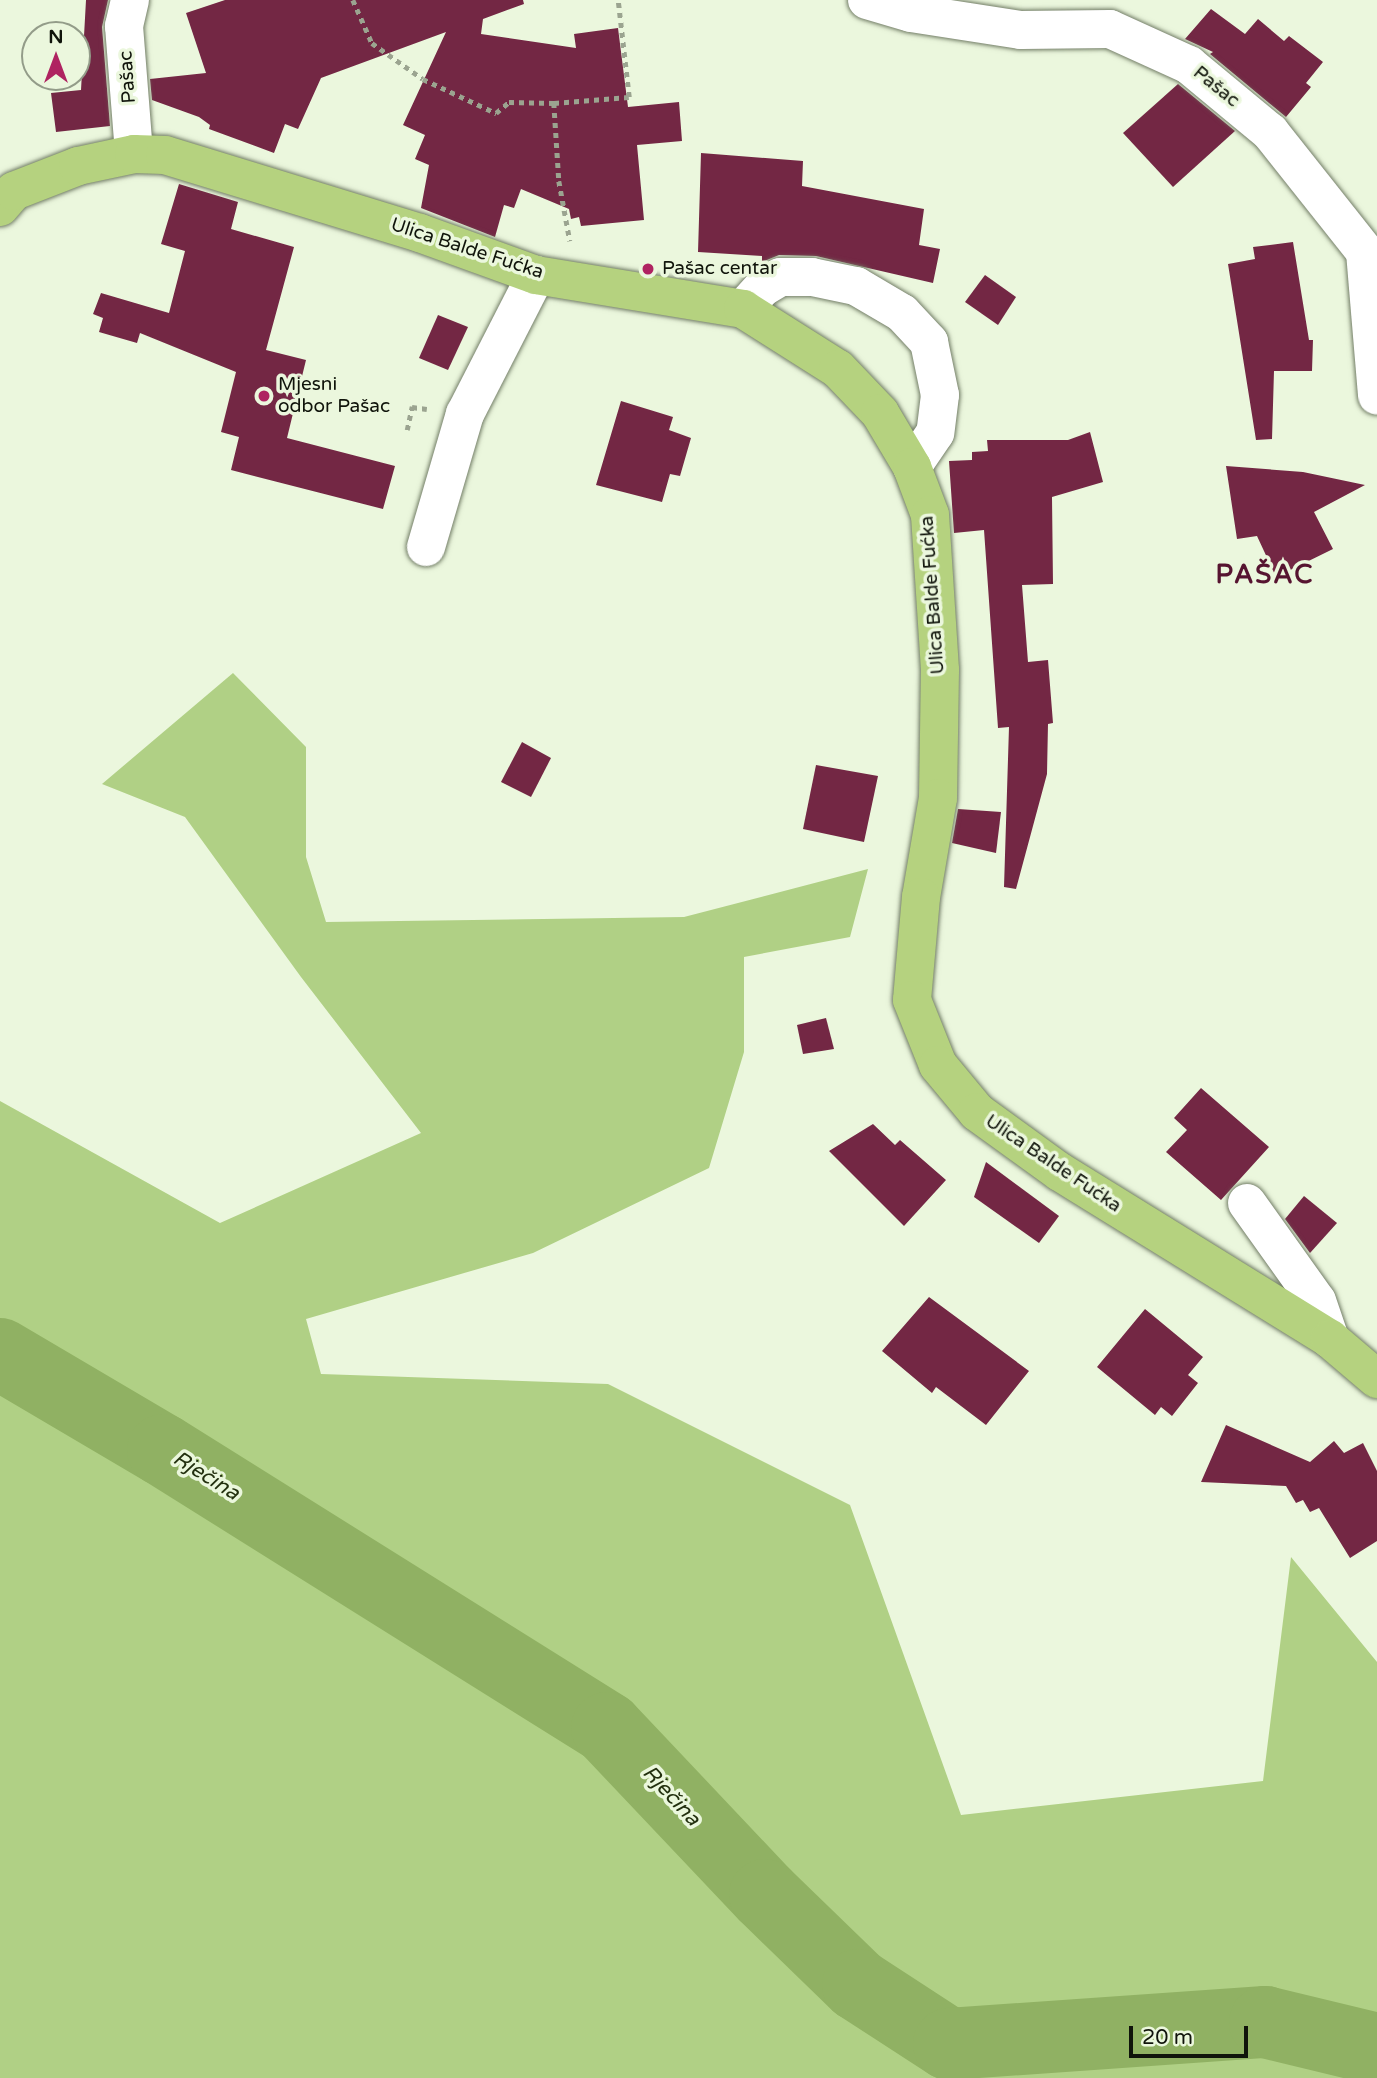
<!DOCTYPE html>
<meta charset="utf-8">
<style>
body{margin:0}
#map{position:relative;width:1377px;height:2078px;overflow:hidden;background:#ebf7dd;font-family:"Varela Round",sans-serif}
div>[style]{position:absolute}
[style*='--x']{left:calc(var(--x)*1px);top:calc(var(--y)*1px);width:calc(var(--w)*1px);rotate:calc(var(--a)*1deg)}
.green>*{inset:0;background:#b0d085}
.river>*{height:72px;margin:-36px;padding:0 36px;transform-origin:36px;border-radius:36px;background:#90b163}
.building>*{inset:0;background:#732744}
.path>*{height:4.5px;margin-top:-2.25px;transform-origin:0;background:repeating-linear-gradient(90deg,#9ba490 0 5px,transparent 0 10px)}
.roads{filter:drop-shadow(0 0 2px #737e67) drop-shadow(0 0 2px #737e67)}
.minor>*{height:38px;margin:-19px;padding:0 19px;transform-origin:19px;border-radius:19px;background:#fff}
.major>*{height:38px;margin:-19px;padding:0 19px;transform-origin:19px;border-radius:19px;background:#b5d27f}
.dots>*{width:19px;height:19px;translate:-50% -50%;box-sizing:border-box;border:4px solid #ebf7dd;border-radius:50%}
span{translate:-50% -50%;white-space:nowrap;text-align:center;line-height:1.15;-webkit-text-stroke:7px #ebf7dd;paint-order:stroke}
.street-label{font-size:19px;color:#10140b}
.poi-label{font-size:19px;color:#10140b}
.left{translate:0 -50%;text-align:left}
.water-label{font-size:21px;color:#23300f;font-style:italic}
.district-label{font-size:26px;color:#561430;font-weight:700;letter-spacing:2px}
.north{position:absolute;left:21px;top:21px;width:70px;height:70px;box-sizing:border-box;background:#ebf7dd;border:2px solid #939c89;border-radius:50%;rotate:0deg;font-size:19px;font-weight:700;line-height:28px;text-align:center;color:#10140b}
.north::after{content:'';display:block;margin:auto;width:24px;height:32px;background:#af2361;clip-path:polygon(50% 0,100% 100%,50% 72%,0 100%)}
.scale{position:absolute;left:1129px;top:2026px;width:119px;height:32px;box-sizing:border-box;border:4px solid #10140b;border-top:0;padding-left:9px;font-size:21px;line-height:24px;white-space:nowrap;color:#10140b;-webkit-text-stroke:5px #ebf7dd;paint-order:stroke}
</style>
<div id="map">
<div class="green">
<i style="clip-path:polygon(233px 673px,306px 747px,306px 857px,326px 922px,684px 917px,868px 869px,850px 937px,744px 957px,744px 1052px,709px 1168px,533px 1253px,306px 1319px,321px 1374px,608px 1384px,850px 1505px,961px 1815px,1263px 1781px,1291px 1557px,1377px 1662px,1377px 2078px,0 2078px,0 1101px,220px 1223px,421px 1133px,301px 977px,185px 817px,102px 784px)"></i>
</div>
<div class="river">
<i style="--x:0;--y:1354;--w:189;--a:30.5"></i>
<i style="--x:163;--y:1450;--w:524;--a:32.05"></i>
<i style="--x:607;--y:1728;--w:230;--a:46.6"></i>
<i style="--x:765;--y:1895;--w:129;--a:44.1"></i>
<i style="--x:858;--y:1985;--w:108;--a:33"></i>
<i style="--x:949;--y:2044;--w:317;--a:-4"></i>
<i style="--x:1265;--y:2022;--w:115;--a:13.6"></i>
</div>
<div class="building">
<i style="clip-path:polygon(86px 0,108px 0,102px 27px,110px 126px,56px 132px,51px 93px,81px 90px)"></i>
<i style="clip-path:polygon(225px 0,523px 0,524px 4px,483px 19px,481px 34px,576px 48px,574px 34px,618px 28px,628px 107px,679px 102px,682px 141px,637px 145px,644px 220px,581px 226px,579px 217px,571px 219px,569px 209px,521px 189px,514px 208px,504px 205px,495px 237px,421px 208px,429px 165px,415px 159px,425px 135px,403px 125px,446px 32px,321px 78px,298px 129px,285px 124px,274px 153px,209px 129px,210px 125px,199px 117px,152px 100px,150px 79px,206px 73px,186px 13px)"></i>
<i style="clip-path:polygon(1211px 9px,1245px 34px,1258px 19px,1284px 41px,1289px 36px,1323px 62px,1306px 83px,1311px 87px,1286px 117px,1210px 54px,1213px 52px,1185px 39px)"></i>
<i style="clip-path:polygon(1178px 84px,1235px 131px,1173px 187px,1123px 133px)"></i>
<i style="clip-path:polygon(701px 153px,803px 161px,802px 186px,924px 209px,919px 245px,940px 249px,933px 283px,816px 256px,779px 255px,762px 262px,762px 256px,698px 252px)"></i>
<i style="clip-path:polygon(179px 184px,238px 202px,231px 229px,294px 247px,266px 350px,306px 360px,287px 438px,395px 466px,383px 509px,231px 470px,239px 437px,221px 432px,236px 372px,140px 333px,137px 343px,99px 332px,103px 318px,93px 314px,101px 293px,169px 313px,185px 251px,161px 244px)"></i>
<i style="clip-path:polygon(1293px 242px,1309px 340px,1313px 340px,1312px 371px,1274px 371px,1272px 439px,1256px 440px,1228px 264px,1255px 259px,1253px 247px)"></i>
<i style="clip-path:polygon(985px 275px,1016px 297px,998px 325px,965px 302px)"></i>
<i style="clip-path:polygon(438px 315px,468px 327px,448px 370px,419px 358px)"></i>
<i style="clip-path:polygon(621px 401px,673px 417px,669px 430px,691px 438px,680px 476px,670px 474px,662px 502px,596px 485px)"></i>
<i style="clip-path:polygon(1090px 432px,1103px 482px,1052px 497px,1053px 584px,1022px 585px,1028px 662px,1048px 660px,1053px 723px,1048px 724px,1047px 774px,1016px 889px,1004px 887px,1009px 727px,998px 728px,984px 530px,954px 533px,949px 461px,972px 460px,972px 452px,988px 451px,987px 440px,1068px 440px)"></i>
<i style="clip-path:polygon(1226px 466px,1303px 472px,1365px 485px,1314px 512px,1333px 549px,1276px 577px,1257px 536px,1237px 539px)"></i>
<i style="clip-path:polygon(522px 742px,551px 758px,531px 797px,501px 782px)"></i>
<i style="clip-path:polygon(816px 765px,878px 776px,864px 842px,803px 829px)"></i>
<i style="clip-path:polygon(958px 809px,1001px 812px,996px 853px,952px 843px)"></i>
<i style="clip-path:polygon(826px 1018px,834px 1049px,803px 1054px,797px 1025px)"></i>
<i style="clip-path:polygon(1201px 1088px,1269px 1147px,1221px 1200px,1166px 1152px,1187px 1130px,1174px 1118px)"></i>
<i style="clip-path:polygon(873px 1124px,895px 1145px,900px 1140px,946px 1180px,904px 1226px,829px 1151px)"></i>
<i style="clip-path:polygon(986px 1162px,1059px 1216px,1039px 1243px,974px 1197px)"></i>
<i style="clip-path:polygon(1304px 1196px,1337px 1223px,1310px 1253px,1285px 1219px)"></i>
<i style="clip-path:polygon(929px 1297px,1029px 1371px,986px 1425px,936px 1387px,932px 1393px,882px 1351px)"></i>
<i style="clip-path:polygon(1145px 1309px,1203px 1357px,1188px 1375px,1198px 1383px,1172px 1416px,1161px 1407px,1155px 1415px,1097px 1367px)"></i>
<i style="clip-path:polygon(1226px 1425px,1310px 1462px,1334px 1441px,1344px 1453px,1363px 1443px,1377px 1471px,1377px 1541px,1350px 1558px,1319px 1508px,1310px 1512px,1303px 1500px,1296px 1503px,1286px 1486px,1201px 1482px)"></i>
</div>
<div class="path">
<i style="--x:353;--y:0;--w:47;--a:66.2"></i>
<i style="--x:372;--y:43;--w:62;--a:35.2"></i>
<i style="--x:423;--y:79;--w:81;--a:25"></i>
<i style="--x:496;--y:113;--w:17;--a:-40"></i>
<i style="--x:509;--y:102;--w:45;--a:1.3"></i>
<i style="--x:554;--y:103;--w:78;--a:86.3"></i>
<i style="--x:559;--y:181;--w:61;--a:79.6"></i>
<i style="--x:554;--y:103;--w:75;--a:-4.6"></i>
<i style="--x:629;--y:97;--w:98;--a:-96.5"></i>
<i style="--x:407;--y:430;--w:24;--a:-78"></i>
<i style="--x:412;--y:407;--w:15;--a:8"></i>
</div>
<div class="roads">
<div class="minor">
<i style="--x:130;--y:0;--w:27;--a:103"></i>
<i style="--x:124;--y:26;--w:128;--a:85.5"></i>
<i style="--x:867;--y:0;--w:46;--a:16.5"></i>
<i style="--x:911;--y:13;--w:111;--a:8.8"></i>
<i style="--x:1021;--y:30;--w:89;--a:-0.6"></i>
<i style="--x:1110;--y:29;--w:87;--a:24.5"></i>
<i style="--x:1189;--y:65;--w:105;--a:39.6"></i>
<i style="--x:1270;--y:132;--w:153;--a:51.6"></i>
<i style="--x:1365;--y:252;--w:144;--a:85.2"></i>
<i style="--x:743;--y:309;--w:28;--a:-48"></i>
<i style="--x:762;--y:288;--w:21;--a:-31"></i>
<i style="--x:780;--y:277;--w:32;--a:0"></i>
<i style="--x:812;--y:277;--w:45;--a:11.6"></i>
<i style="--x:856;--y:286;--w:53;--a:30.4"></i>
<i style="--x:902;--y:313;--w:40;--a:47"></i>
<i style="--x:929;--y:342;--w:54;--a:78.3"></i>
<i style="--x:940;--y:395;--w:38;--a:97"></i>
<i style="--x:935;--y:433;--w:41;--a:124.1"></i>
<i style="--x:426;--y:547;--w:139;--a:-73.7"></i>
<i style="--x:465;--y:414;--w:156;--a:-62.9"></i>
<i style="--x:1247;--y:1203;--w:120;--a:54.5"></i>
<i style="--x:1317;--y:1301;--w:40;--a:71.1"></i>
</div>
<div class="major">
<i style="--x:0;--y:207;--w:21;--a:-49"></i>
<i style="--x:14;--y:191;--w:69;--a:-21.3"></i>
<i style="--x:78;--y:166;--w:57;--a:-12.1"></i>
<i style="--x:134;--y:154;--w:31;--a:2"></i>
<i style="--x:165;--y:155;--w:267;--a:17"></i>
<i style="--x:420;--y:233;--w:123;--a:19.9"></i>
<i style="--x:536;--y:275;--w:210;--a:9.3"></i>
<i style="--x:743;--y:309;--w:112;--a:32.3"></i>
<i style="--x:838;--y:369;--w:61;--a:46.3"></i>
<i style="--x:880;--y:413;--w:63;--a:59.3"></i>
<i style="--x:912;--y:467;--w:51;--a:69.4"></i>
<i style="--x:930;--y:515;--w:155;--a:86.3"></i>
<i style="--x:940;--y:670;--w:128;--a:90.9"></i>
<i style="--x:938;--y:798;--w:100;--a:99.7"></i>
<i style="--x:921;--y:897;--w:103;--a:95"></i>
<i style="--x:912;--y:1000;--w:70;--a:68.2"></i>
<i style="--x:938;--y:1065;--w:61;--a:50.3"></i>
<i style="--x:977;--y:1112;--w:102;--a:35.9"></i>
<i style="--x:1060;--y:1172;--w:317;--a:31.7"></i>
<i style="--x:1330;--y:1339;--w:62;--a:40.4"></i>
</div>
</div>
<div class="dots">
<i style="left:648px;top:269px;background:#af2361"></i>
<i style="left:264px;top:396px;background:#af2361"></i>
</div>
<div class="street-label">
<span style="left:128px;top:77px;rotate:-94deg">Pašac</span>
<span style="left:1216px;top:87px;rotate:39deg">Pašac</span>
<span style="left:467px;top:249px;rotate:18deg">Ulica Balde Fućka</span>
<span style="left:933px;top:595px;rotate:-94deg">Ulica Balde Fućka</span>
<span style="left:1053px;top:1164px;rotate:34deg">Ulica Balde Fućka</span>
</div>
<div class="poi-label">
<span class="left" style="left:662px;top:269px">Pašac centar</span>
<span class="left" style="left:278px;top:396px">Mjesni<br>odbor Pašac</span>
</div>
<div class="water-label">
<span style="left:206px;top:1476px;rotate:32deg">Rječina</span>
<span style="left:671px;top:1796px;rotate:47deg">Rječina</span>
</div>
<div class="district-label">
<span style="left:1265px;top:575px">PAŠAC</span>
</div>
<div class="north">N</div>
<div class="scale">20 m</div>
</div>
